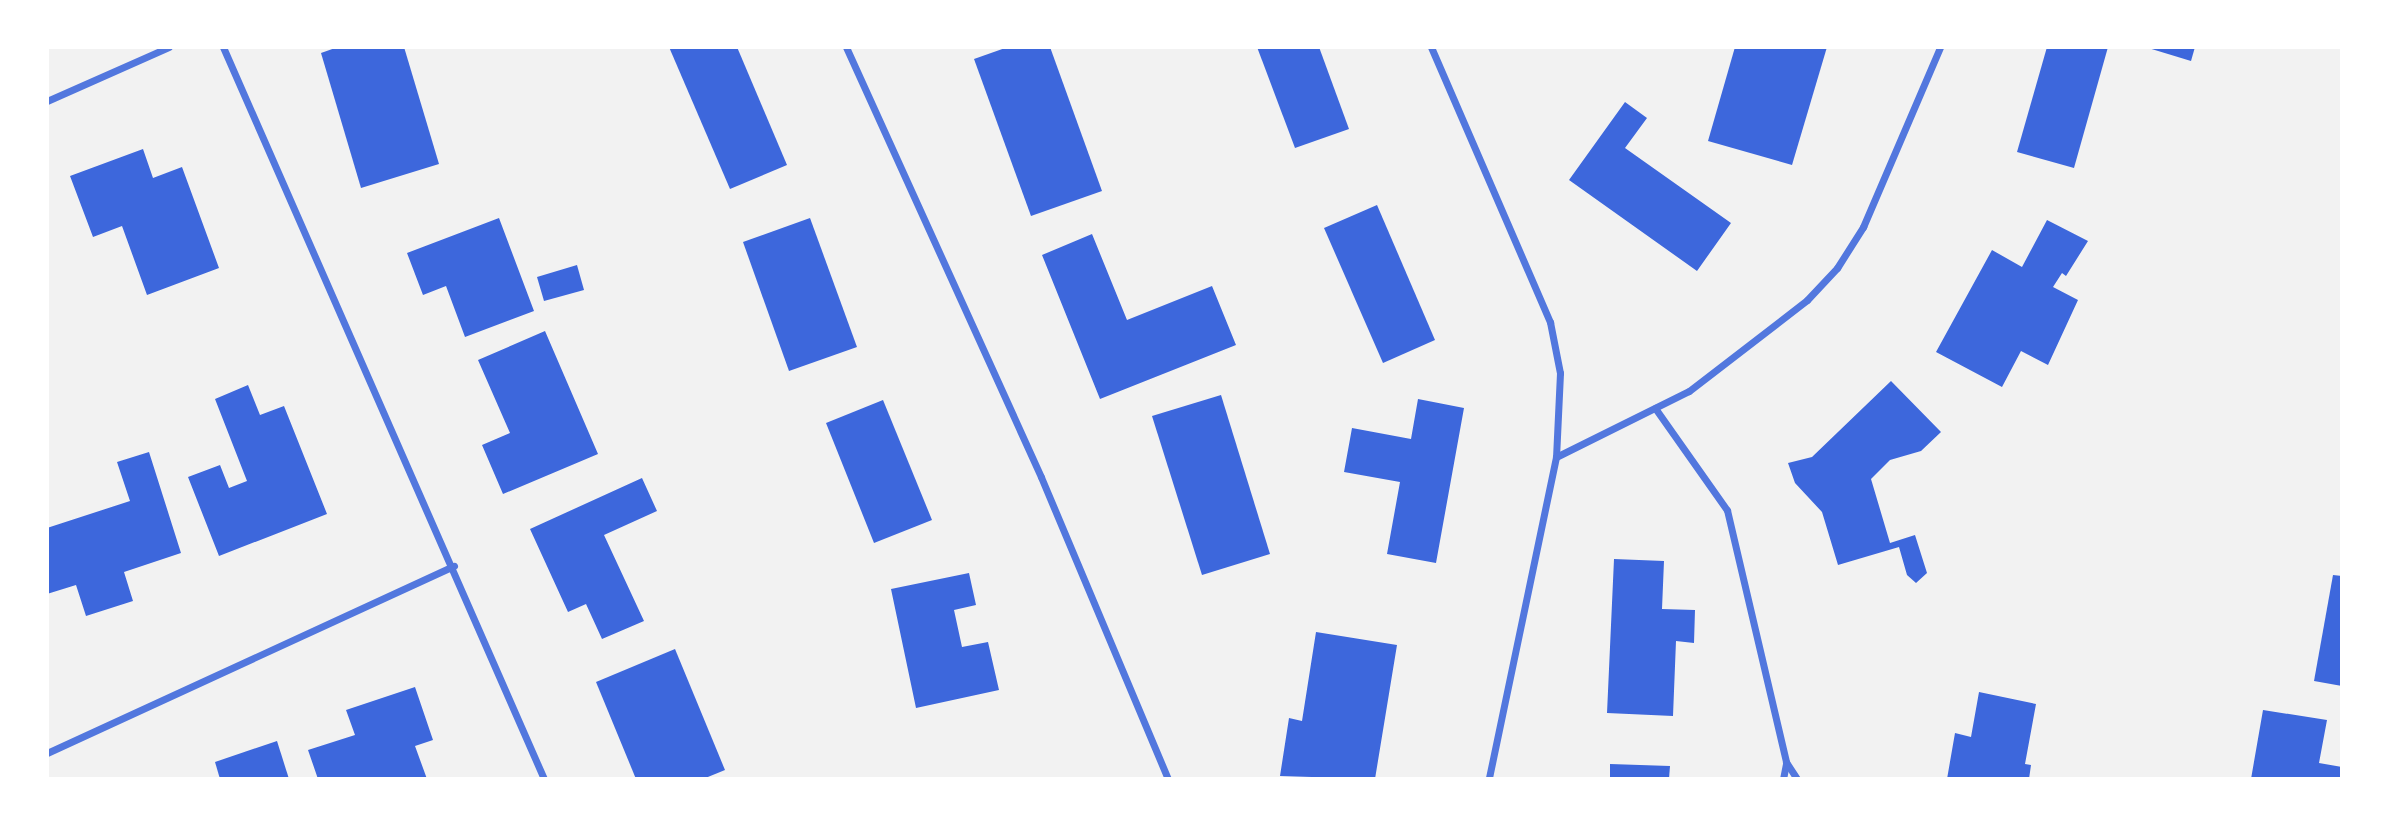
<!DOCTYPE html>
<style>
body{margin:0}
#map{position:relative;width:2389px;height:826px;overflow:hidden;background:#f2f2f2;font-family:"Varela Round",sans-serif}
div>[style]{position:absolute}
[style*='--x']{left:calc(var(--x)*1px);top:calc(var(--y)*1px);width:calc(var(--w)*1px);rotate:calc(var(--a)*1deg)}
.building>*{inset:0;background:#3d67dc}
.minor>*{height:7px;margin:-3.5px;padding:0 3.5px;transform-origin:3.5px;border-radius:3.5px;background:#5277de}
span{translate:-50% -50%;white-space:nowrap;text-align:center;line-height:1.15;-webkit-text-stroke:5px #fff;paint-order:stroke}
.frame{position:absolute;inset:0;border:49px solid #fff;pointer-events:none}
</style>
<div id="map">
<div class="building">
<i style="clip-path:polygon(338px 47px,404px 47px,439px 164px,361px 188px,321px 53px)"></i>
<i style="clip-path:polygon(669px 47px,737px 47px,787px 165px,730px 189px)"></i>
<i style="clip-path:polygon(1008px 47px,1050px 47px,1102px 191px,1031px 216px,974px 59px)"></i>
<i style="clip-path:polygon(1257px 47px,1319px 47px,1349px 129px,1295px 148px)"></i>
<i style="clip-path:polygon(1735px 47px,1827px 47px,1792px 165px,1708px 141px)"></i>
<i style="clip-path:polygon(2047px 47px,2108px 47px,2074px 168px,2017px 152px)"></i>
<i style="clip-path:polygon(2145px 47px,2195px 47px,2191px 61px)"></i>
<i style="clip-path:polygon(1625px 102px,1647px 118px,1625px 148px,1731px 223px,1697px 271px,1569px 180px)"></i>
<i style="clip-path:polygon(143px 149px,153px 178px,182px 167px,219px 268px,147px 295px,122px 226px,93px 237px,70px 176px)"></i>
<i style="clip-path:polygon(1377px 205px,1435px 340px,1383px 363px,1324px 228px)"></i>
<i style="clip-path:polygon(499px 218px,534px 311px,465px 337px,446px 286px,423px 295px,407px 253px)"></i>
<i style="clip-path:polygon(810px 218px,857px 347px,789px 371px,743px 242px)"></i>
<i style="clip-path:polygon(2047px 220px,2088px 241px,2066px 276px,2062px 273px,2053px 287px,2078px 300px,2048px 365px,2021px 351px,2002px 387px,1936px 352px,1992px 250px,2022px 267px)"></i>
<i style="clip-path:polygon(1092px 234px,1127px 320px,1212px 286px,1236px 345px,1100px 399px,1042px 255px)"></i>
<i style="clip-path:polygon(577px 265px,584px 290px,544px 301px,537px 277px)"></i>
<i style="clip-path:polygon(545px 331px,598px 454px,503px 494px,482px 445px,510px 433px,478px 360px)"></i>
<i style="clip-path:polygon(1891px 381px,1941px 432px,1921px 451px,1890px 460px,1871px 479px,1890px 543px,1915px 535px,1927px 573px,1916px 583px,1907px 575px,1899px 547px,1838px 565px,1822px 512px,1795px 483px,1788px 463px,1812px 457px)"></i>
<i style="clip-path:polygon(248px 385px,260px 415px,284px 406px,327px 514px,219px 556px,188px 477px,220px 465px,229px 488px,247px 481px,215px 399px)"></i>
<i style="clip-path:polygon(1221px 395px,1270px 554px,1202px 575px,1152px 416px)"></i>
<i style="clip-path:polygon(1418px 399px,1464px 408px,1436px 563px,1387px 554px,1400px 482px,1344px 472px,1352px 428px,1411px 439px)"></i>
<i style="clip-path:polygon(883px 400px,932px 520px,874px 543px,826px 423px)"></i>
<i style="clip-path:polygon(149px 452px,181px 553px,124px 572px,133px 601px,86px 616px,76px 585px,47px 594px,47px 528px,130px 501px,117px 462px)"></i>
<i style="clip-path:polygon(642px 478px,657px 511px,604px 535px,644px 621px,602px 639px,586px 604px,568px 612px,530px 529px)"></i>
<i style="clip-path:polygon(1614px 559px,1664px 561px,1662px 609px,1695px 610px,1694px 643px,1676px 641px,1673px 716px,1607px 713px)"></i>
<i style="clip-path:polygon(969px 573px,976px 605px,954px 610px,962px 647px,988px 642px,999px 690px,916px 708px,891px 589px)"></i>
<i style="clip-path:polygon(2333px 575px,2342px 576px,2342px 686px,2314px 681px)"></i>
<i style="clip-path:polygon(1316px 632px,1397px 645px,1375px 779px,1280px 776px,1289px 718px,1302px 721px)"></i>
<i style="clip-path:polygon(675px 649px,725px 770px,703px 779px,636px 779px,596px 682px)"></i>
<i style="clip-path:polygon(415px 687px,433px 740px,415px 746px,427px 779px,318px 779px,308px 750px,355px 735px,346px 710px)"></i>
<i style="clip-path:polygon(1979px 692px,2036px 704px,2025px 764px,2031px 765px,2029px 779px,1947px 779px,1955px 733px,1971px 737px)"></i>
<i style="clip-path:polygon(2263px 710px,2327px 720px,2319px 763px,2342px 767px,2342px 779px,2251px 779px)"></i>
<i style="clip-path:polygon(277px 741px,289px 779px,220px 779px,215px 762px)"></i>
<i style="clip-path:polygon(1610px 764px,1670px 766px,1669px 779px,1610px 779px)"></i>
</div>
<div class="minor">
<i style="--x:223;--y:47;--w:799;--a:66.32"></i>
<i style="--x:846;--y:47;--w:472;--a:65.6"></i>
<i style="--x:1041;--y:477;--w:328;--a:67.2"></i>
<i style="--x:1431;--y:47;--w:300;--a:66.6"></i>
<i style="--x:1550;--y:322;--w:52;--a:78.9"></i>
<i style="--x:1560;--y:373;--w:84;--a:92.7"></i>
<i style="--x:1556;--y:457;--w:329;--a:101.8"></i>
<i style="--x:47;--y:101;--w:133;--a:-23.9"></i>
<i style="--x:1655;--y:408;--w:125;--a:54.8"></i>
<i style="--x:1727;--y:510;--w:259;--a:76.8"></i>
<i style="--x:1786;--y:762;--w:20;--a:57"></i>
<i style="--x:1556;--y:457;--w:148;--a:-26.4"></i>
<i style="--x:1689;--y:391;--w:149;--a:-37.6"></i>
<i style="--x:1807;--y:300;--w:44;--a:-46.8"></i>
<i style="--x:1837;--y:268;--w:49;--a:-57.6"></i>
<i style="--x:1863;--y:227;--w:196;--a:-66.8"></i>
<i style="--x:47;--y:753;--w:448;--a:-24.7"></i>
<i style="--x:1783;--y:779;--w:16;--a:-79"></i>
</div>
<div class="frame"></div>
</div>
